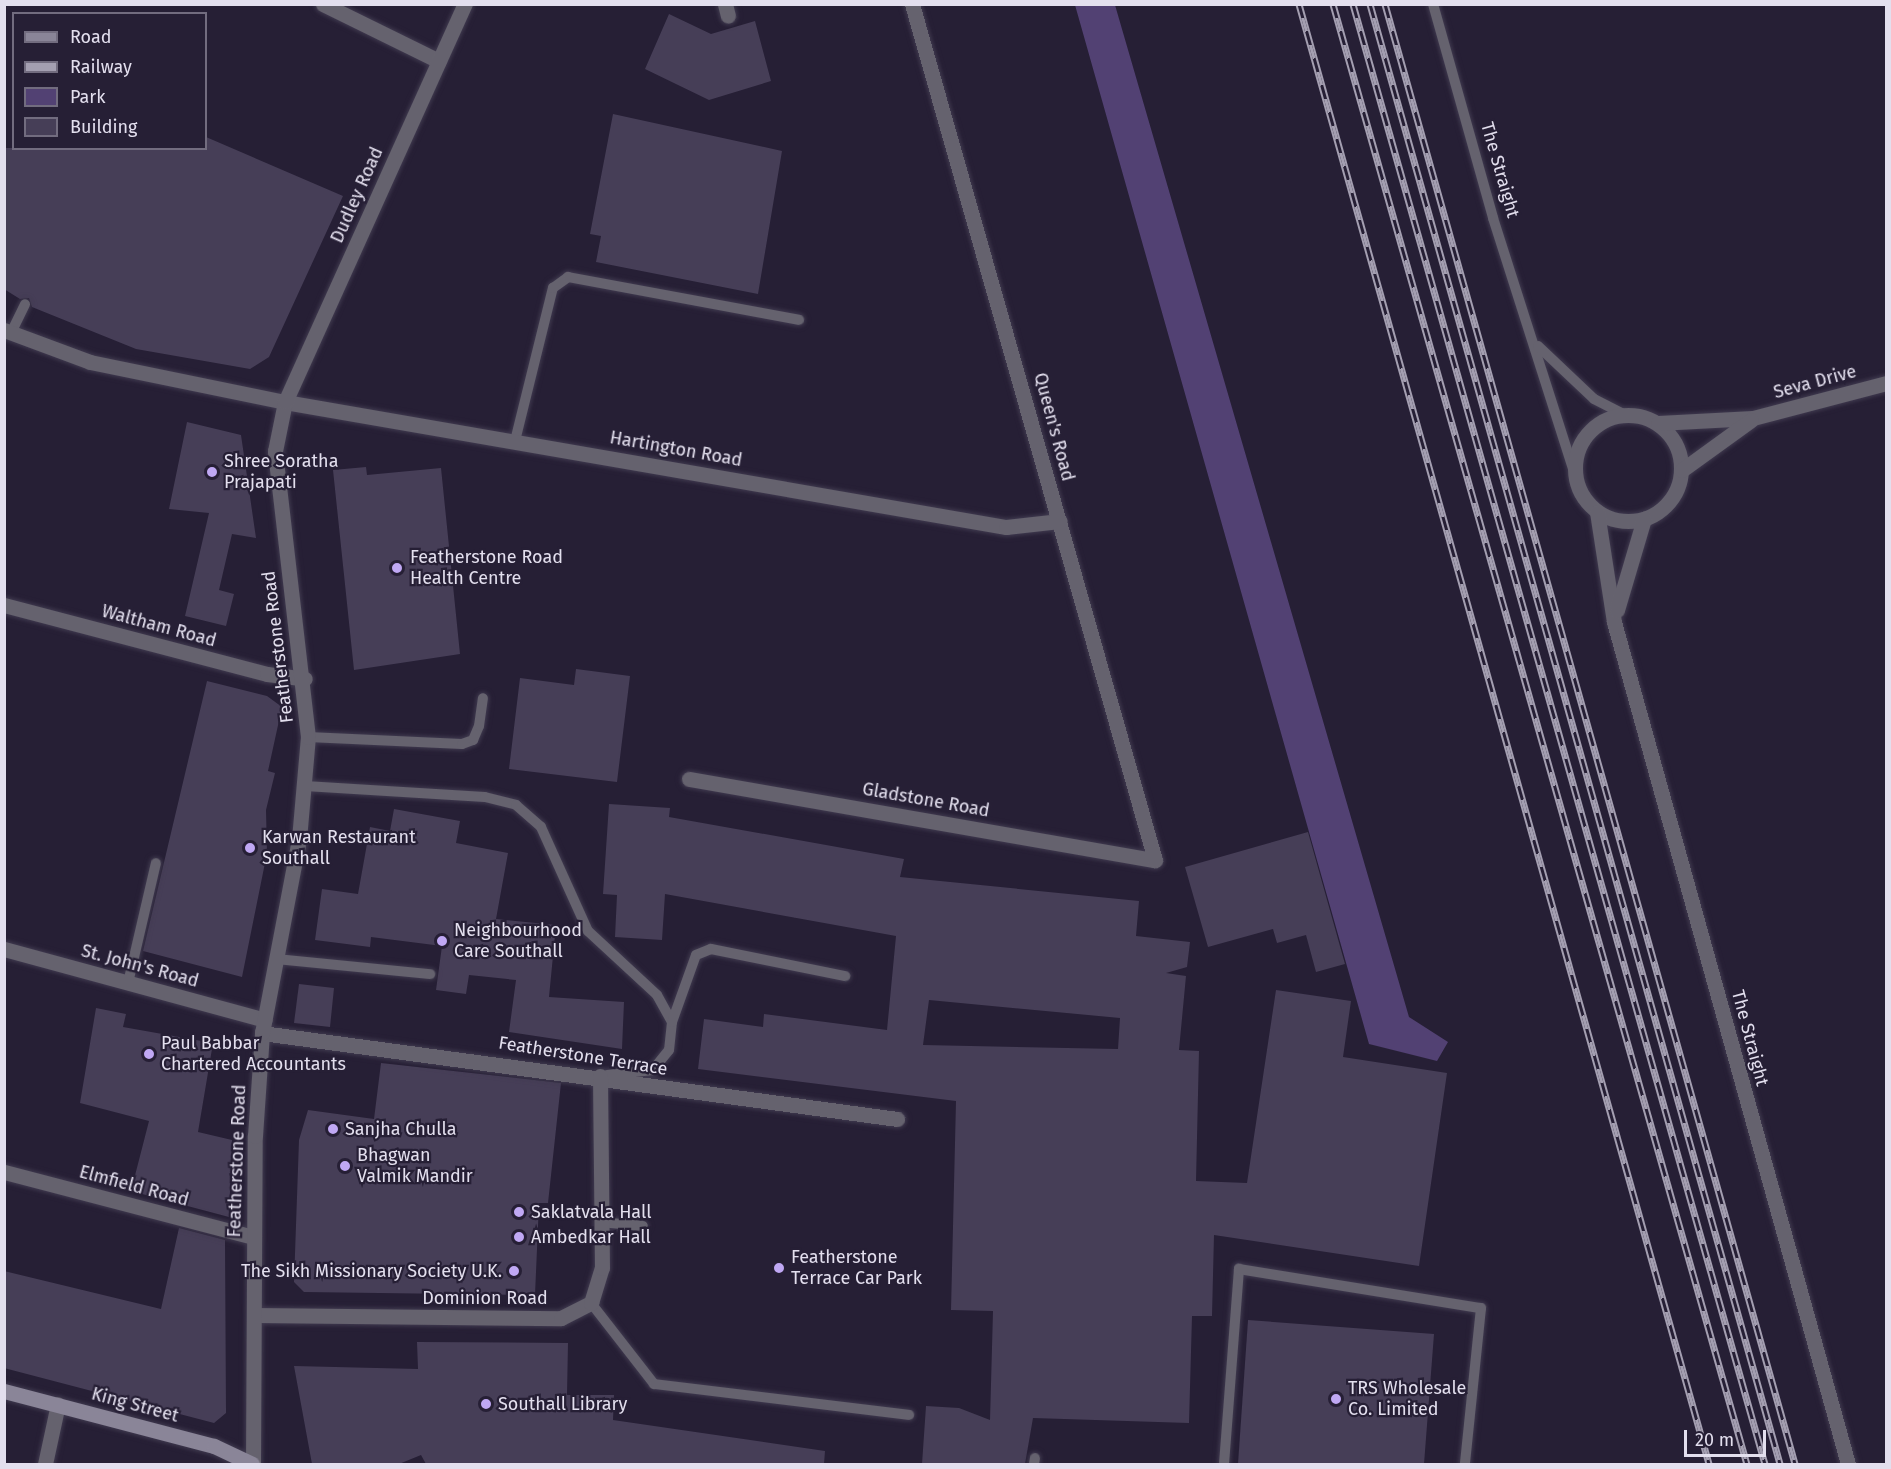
<!DOCTYPE html>
<style>
body{margin:0}
#map{position:relative;width:1891px;height:1469px;overflow:hidden;background:#261f35;font-family:"Fira Sans",sans-serif}
div>[style]{position:absolute}
[style*='--x']{left:calc(var(--x)*1px);top:calc(var(--y)*1px);width:calc(var(--w)*1px);rotate:calc(var(--a)*1deg)}
.green>*{inset:0;background:#524173}
.building>*{inset:0;background:#463e57}
.roads{filter:drop-shadow(0 0 2px #403a4f) drop-shadow(0 0 2px #403a4f)}
.lane>*{height:10px;margin:-5px;padding:0 5px;transform-origin:5px;border-radius:5px;background:#65626e}
.street>*{height:15px;margin:-7.5px;padding:0 7.5px;transform-origin:7.5px;border-radius:7.5px;background:#65626e}
.street>.ring{margin:-7.5px;padding:0;box-sizing:content-box;background:none;border:15px solid #65626e;border-radius:50%}
.secondary>*{height:15px;margin:-7.5px;padding:0 7.5px;transform-origin:7.5px;border-radius:7.5px;background:#8a8598}
.rail>*{height:7px;margin-top:-3.5px;transform-origin:0;background:repeating-linear-gradient(90deg,#261f35 0 14px,#a49fb1 0 28px);box-sizing:border-box;border-block:2px solid #a49fb1}
.dots>*{width:16px;height:16px;translate:-50% -50%;box-sizing:border-box;border:3px solid #261f35;border-radius:50%}
span{translate:-50% -50%;white-space:nowrap;text-align:center;line-height:1.15;-webkit-text-stroke:4.5px #261f35;paint-order:stroke}
.street-label{font-size:18px;color:#e3dfee}
.poi-label{font-size:18px;color:#e3dfee}
.left{translate:0 -50%;text-align:left}
.right{translate:-100% -50%;text-align:right}
.frame{position:absolute;inset:0;border:6px solid #e3dfee;pointer-events:none}
.legend{position:absolute;left:12px;top:12px;width:195px;height:138px;box-sizing:border-box;background:#261f35;border:2px solid #726c7f;margin:0;padding:8px 10px;list-style:none;font-size:18px;color:#e3dfee}
.legend li{display:flex;align-items:center;gap:12px;height:30px}
.legend b{width:30px;border:2px solid #726c7f}
.scale{position:absolute;left:1684px;top:1430px;width:82px;height:27px;box-sizing:border-box;border:3px solid #e3dfee;border-top:0;padding-left:8px;font-size:18px;line-height:21px;white-space:nowrap;color:#e3dfee;-webkit-text-stroke:4px #261f35;paint-order:stroke}
</style>
<div id="map">
<div class="green">
<i style="clip-path:polygon(1075px 5px,1115px 5px,1409px 1017px,1448px 1042px,1437px 1061px,1369px 1044px)"></i>
</div>
<div class="building">
<i style="clip-path:polygon(669px 14px,711px 34px,755px 21px,771px 81px,709px 100px,645px 69px)"></i>
<i style="clip-path:polygon(613px 114px,782px 151px,758px 294px,596px 262px,601px 236px,590px 234px)"></i>
<i style="clip-path:polygon(206px 137px,343px 196px,269px 357px,250px 369px,136px 349px,32px 307px,29px 298px,20px 299px,4px 289px,4px 148px,206px 148px)"></i>
<i style="clip-path:polygon(187px 422px,241px 435px,256px 538px,232px 534px,219px 590px,234px 594px,226px 626px,185px 616px,209px 513px,169px 509px)"></i>
<i style="clip-path:polygon(366px 467px,367px 475px,441px 468px,460px 654px,354px 670px,333px 470px)"></i>
<i style="clip-path:polygon(576px 669px,630px 676px,617px 782px,509px 769px,520px 678px,574px 685px)"></i>
<i style="clip-path:polygon(207px 681px,267px 696px,282px 707px,268px 771px,275px 773px,266px 810px,267px 853px,242px 977px,143px 951px)"></i>
<i style="clip-path:polygon(evenodd,609px 804px,670px 808px,669px 817px,904px 859px,900px 877px,1139px 901px,1136px 936px,1190px 942px,1187px 967px,1166px 973px,1186px 976px,1179px 1050px,1199px 1051px,1196px 1181px,1247px 1183px,1276px 990px,1351px 1001px,1343px 1057px,1447px 1073px,1419px 1266px,1214px 1235px,1212px 1316px,1192px 1316px,1189px 1423px,1033px 1418px,1025px 1464px,922px 1464px,926px 1406px,959px 1408px,990px 1420px,993px 1311px,951px 1310px,956px 1101px,698px 1069px,704px 1019px,763px 1027px,764px 1014px,887px 1030px,896px 936px,665px 894px,662px 940px,615px 937px,617px 895px,603px 894px,609px 804px,929px 1000px,1120px 1018px,1118px 1049px,923px 1045px,929px 1000px)"></i>
<i style="clip-path:polygon(394px 809px,460px 821px,456px 843px,508px 853px,496px 919px,556px 925px,549px 997px,624px 1002px,622px 1049px,509px 1032px,516px 980px,469px 975px,466px 994px,436px 990px,442px 946px,371px 937px,370px 947px,315px 940px,322px 889px,358px 894px,370px 827px,390px 831px)"></i>
<i style="clip-path:polygon(1308px 832px,1345px 964px,1316px 972px,1306px 935px,1277px 943px,1273px 929px,1208px 947px,1185px 867px)"></i>
<i style="clip-path:polygon(299px 984px,334px 988px,330px 1027px,294px 1023px)"></i>
<i style="clip-path:polygon(96px 1008px,126px 1014px,123px 1027px,213px 1043px,198px 1132px,232px 1140px,229px 1217px,131px 1191px,149px 1121px,80px 1103px)"></i>
<i style="clip-path:polygon(381px 1063px,561px 1083px,548px 1203px,539px 1203px,535px 1295px,304px 1292px,294px 1282px,299px 1140px,308px 1110px,374px 1119px)"></i>
<i style="clip-path:polygon(179px 1228px,225px 1240px,226px 1413px,214px 1423px,4px 1368px,4px 1271px,161px 1309px)"></i>
<i style="clip-path:polygon(1248px 1320px,1434px 1334px,1424px 1464px,1238px 1464px)"></i>
<i style="clip-path:polygon(417px 1342px,568px 1343px,567px 1395px,614px 1395px,613px 1420px,825px 1451px,824px 1464px,426px 1464px,421px 1455px,399px 1464px,312px 1464px,294px 1366px,418px 1369px)"></i>
</div>
<div class="roads">
<div class="lane">
<i style="--x:1433;--y:4;--w:222;--a:74.3"></i>
<i style="--x:1493;--y:218;--w:267;--a:72.3"></i>
<i style="--x:11;--y:333;--w:32;--a:-64"></i>
<i style="--x:1538;--y:346;--w:77;--a:43.4"></i>
<i style="--x:1594;--y:399;--w:33;--a:27"></i>
<i style="--x:515;--y:441;--w:158;--a:-76.1"></i>
<i style="--x:553;--y:288;--w:19;--a:-36"></i>
<i style="--x:568;--y:277;--w:235;--a:10.5"></i>
<i style="--x:308;--y:737;--w:154;--a:2.6"></i>
<i style="--x:462;--y:744;--w:12;--a:-20"></i>
<i style="--x:473;--y:740;--w:15;--a:-67"></i>
<i style="--x:479;--y:726;--w:28;--a:-82"></i>
<i style="--x:305;--y:786;--w:180;--a:3.5"></i>
<i style="--x:485;--y:797;--w:32;--a:14"></i>
<i style="--x:516;--y:805;--w:33;--a:41"></i>
<i style="--x:541;--y:827;--w:114;--a:65.7"></i>
<i style="--x:588;--y:931;--w:94;--a:42.8"></i>
<i style="--x:657;--y:995;--w:31;--a:61"></i>
<i style="--x:672;--y:1022;--w:28;--a:96"></i>
<i style="--x:669;--y:1050;--w:26;--a:129"></i>
<i style="--x:653;--y:1070;--w:46;--a:173.8"></i>
<i style="--x:276;--y:959;--w:155;--a:5.6"></i>
<i style="--x:128;--y:983;--w:123;--a:-76.9"></i>
<i style="--x:672;--y:1022;--w:71;--a:-70.3"></i>
<i style="--x:696;--y:955;--w:16;--a:-22"></i>
<i style="--x:711;--y:949;--w:137;--a:11.4"></i>
<i style="--x:600;--y:1222;--w:43;--a:5.3"></i>
<i style="--x:591;--y:1303;--w:103;--a:52.1"></i>
<i style="--x:654;--y:1384;--w:257;--a:6.9"></i>
<i style="--x:1034;--y:1464;--w:6;--a:-81"></i>
<i style="--x:1224;--y:1464;--w:196;--a:-85.6"></i>
<i style="--x:1239;--y:1269;--w:245;--a:9.2"></i>
<i style="--x:1481;--y:1308;--w:157;--a:95.9"></i>
</div>
<div class="street">
<i style="--x:323;--y:4;--w:129;--a:26.2"></i>
<i style="--x:725;--y:4;--w:12;--a:76"></i>
<i style="--x:4;--y:330;--w:92;--a:20.4"></i>
<i style="--x:90;--y:362;--w:199;--a:11.6"></i>
<i style="--x:285;--y:402;--w:732;--a:9.84"></i>
<i style="--x:1006;--y:527;--w:54;--a:-6.3"></i>
<i class="ring" style="left:1575px;top:415px;width:91px;height:91px"></i>
<i style="--x:1658;--y:423;--w:95;--a:-3"></i>
<i style="--x:1753;--y:418;--w:138;--a:-14.7"></i>
<i style="--x:1682;--y:470;--w:85;--a:-35.9"></i>
<i style="--x:1597;--y:512;--w:111;--a:81.2"></i>
<i style="--x:1614;--y:622;--w:874;--a:74.47"></i>
<i style="--x:4;--y:605;--w:272;--a:14.7"></i>
<i style="--x:267;--y:674;--w:38;--a:7"></i>
<i style="--x:1617;--y:610;--w:95;--a:-73.5"></i>
<i style="--x:689;--y:779;--w:473;--a:9.9"></i>
<i style="--x:1155;--y:860;--w:890;--a:-105.85"></i>
<i style="--x:4;--y:949;--w:270;--a:15.2"></i>
<i style="--x:262;--y:1033;--w:641;--a:7.71"></i>
<i style="--x:4;--y:1172;--w:258;--a:14.6"></i>
<i style="--x:254;--y:1315;--w:307;--a:0.6"></i>
<i style="--x:561;--y:1318;--w:34;--a:-27"></i>
<i style="--x:591;--y:1303;--w:37;--a:-73"></i>
<i style="--x:602;--y:1268;--w:192;--a:-90.6"></i>
<i style="--x:45;--y:1464;--w:61;--a:-77.8"></i>
<i style="--x:253;--y:1464;--w:328;--a:-89.7"></i>
<i style="--x:255;--y:1136;--w:103;--a:-86.1"></i>
<i style="--x:262;--y:1033;--w:197;--a:-79.2"></i>
<i style="--x:299;--y:839;--w:102;--a:-85"></i>
<i style="--x:308;--y:737;--w:288;--a:-96.6"></i>
<i style="--x:275;--y:451;--w:50;--a:-78.5"></i>
<i style="--x:285;--y:402;--w:437;--a:-65.7"></i>
</div>
<div class="secondary">
<i style="--x:4;--y:1391;--w:217;--a:14.7"></i>
<i style="--x:214;--y:1446;--w:42;--a:25.3"></i>
</div>
</div>
<div class="rail">
<i style="--x:1299;--y:4;--w:1516;--a:74.31"></i>
<i style="--x:1333;--y:4;--w:1518;--a:74.17"></i>
<i style="--x:1353;--y:4;--w:1517;--a:74.24"></i>
<i style="--x:1370;--y:4;--w:1516;--a:74.31"></i>
<i style="--x:1385;--y:4;--w:1516;--a:74.31"></i>
</div>
<div class="dots">
<i style="left:212px;top:472px;background:#c0a8f4"></i>
<i style="left:397px;top:568px;background:#c0a8f4"></i>
<i style="left:250px;top:848px;background:#c0a8f4"></i>
<i style="left:442px;top:941px;background:#c0a8f4"></i>
<i style="left:149px;top:1054px;background:#c0a8f4"></i>
<i style="left:333px;top:1129px;background:#c0a8f4"></i>
<i style="left:345px;top:1166px;background:#c0a8f4"></i>
<i style="left:519px;top:1212px;background:#c0a8f4"></i>
<i style="left:519px;top:1237px;background:#c0a8f4"></i>
<i style="left:779px;top:1268px;background:#c0a8f4"></i>
<i style="left:514px;top:1271px;background:#c0a8f4"></i>
<i style="left:1336px;top:1399px;background:#c0a8f4"></i>
<i style="left:486px;top:1404px;background:#c0a8f4"></i>
</div>
<div class="street-label">
<span style="left:1500px;top:170px;rotate:74deg">The Straight</span>
<span style="left:357px;top:195px;rotate:-66deg">Dudley Road</span>
<span style="left:1815px;top:382px;rotate:-15deg">Seva Drive</span>
<span style="left:1054px;top:427px;rotate:75deg">Queen's Road</span>
<span style="left:676px;top:449px;rotate:10deg">Hartington Road</span>
<span style="left:159px;top:626px;rotate:15deg">Waltham Road</span>
<span style="left:278px;top:647px;rotate:-97deg">Featherstone Road</span>
<span style="left:926px;top:800px;rotate:10deg">Gladstone Road</span>
<span style="left:140px;top:966px;rotate:15deg">St. John's Road</span>
<span style="left:1750px;top:1038px;rotate:75deg">The Straight</span>
<span style="left:583px;top:1056px;rotate:9deg">Featherstone Terrace</span>
<span style="left:237px;top:1161px;rotate:-88deg">Featherstone Road</span>
<span style="left:134px;top:1186px;rotate:15deg">Elmfield Road</span>
<span style="left:485px;top:1298px">Dominion Road</span>
<span style="left:135px;top:1405px;rotate:15deg">King Street</span>
</div>
<div class="poi-label">
<span class="left" style="left:224px;top:472px">Shree Soratha<br>Prajapati</span>
<span class="left" style="left:410px;top:568px">Featherstone Road<br>Health Centre</span>
<span class="left" style="left:262px;top:848px">Karwan Restaurant<br>Southall</span>
<span class="left" style="left:454px;top:941px">Neighbourhood<br>Care Southall</span>
<span class="left" style="left:161px;top:1054px">Paul Babbar<br>Chartered Accountants</span>
<span class="left" style="left:345px;top:1129px">Sanjha Chulla</span>
<span class="left" style="left:357px;top:1166px">Bhagwan<br>Valmik Mandir</span>
<span class="left" style="left:531px;top:1212px">Saklatvala Hall</span>
<span class="left" style="left:531px;top:1237px">Ambedkar Hall</span>
<span class="left" style="left:791px;top:1268px">Featherstone<br>Terrace Car Park</span>
<span class="right" style="left:502px;top:1271px">The Sikh Missionary Society U.K.</span>
<span class="left" style="left:1348px;top:1399px">TRS Wholesale<br>Co. Limited</span>
<span class="left" style="left:498px;top:1404px">Southall Library</span>
</div>
<div class="frame"></div>
<ul class="legend">
<li><b style="height:8px;background:#8a8598"></b>Road</li>
<li><b style="height:8px;background:#a49fb1"></b>Railway</li>
<li><b style="height:16px;background:#524173"></b>Park</li>
<li><b style="height:16px;background:#463e57"></b>Building</li>
</ul>
<div class="scale">20 m</div>
</div>
